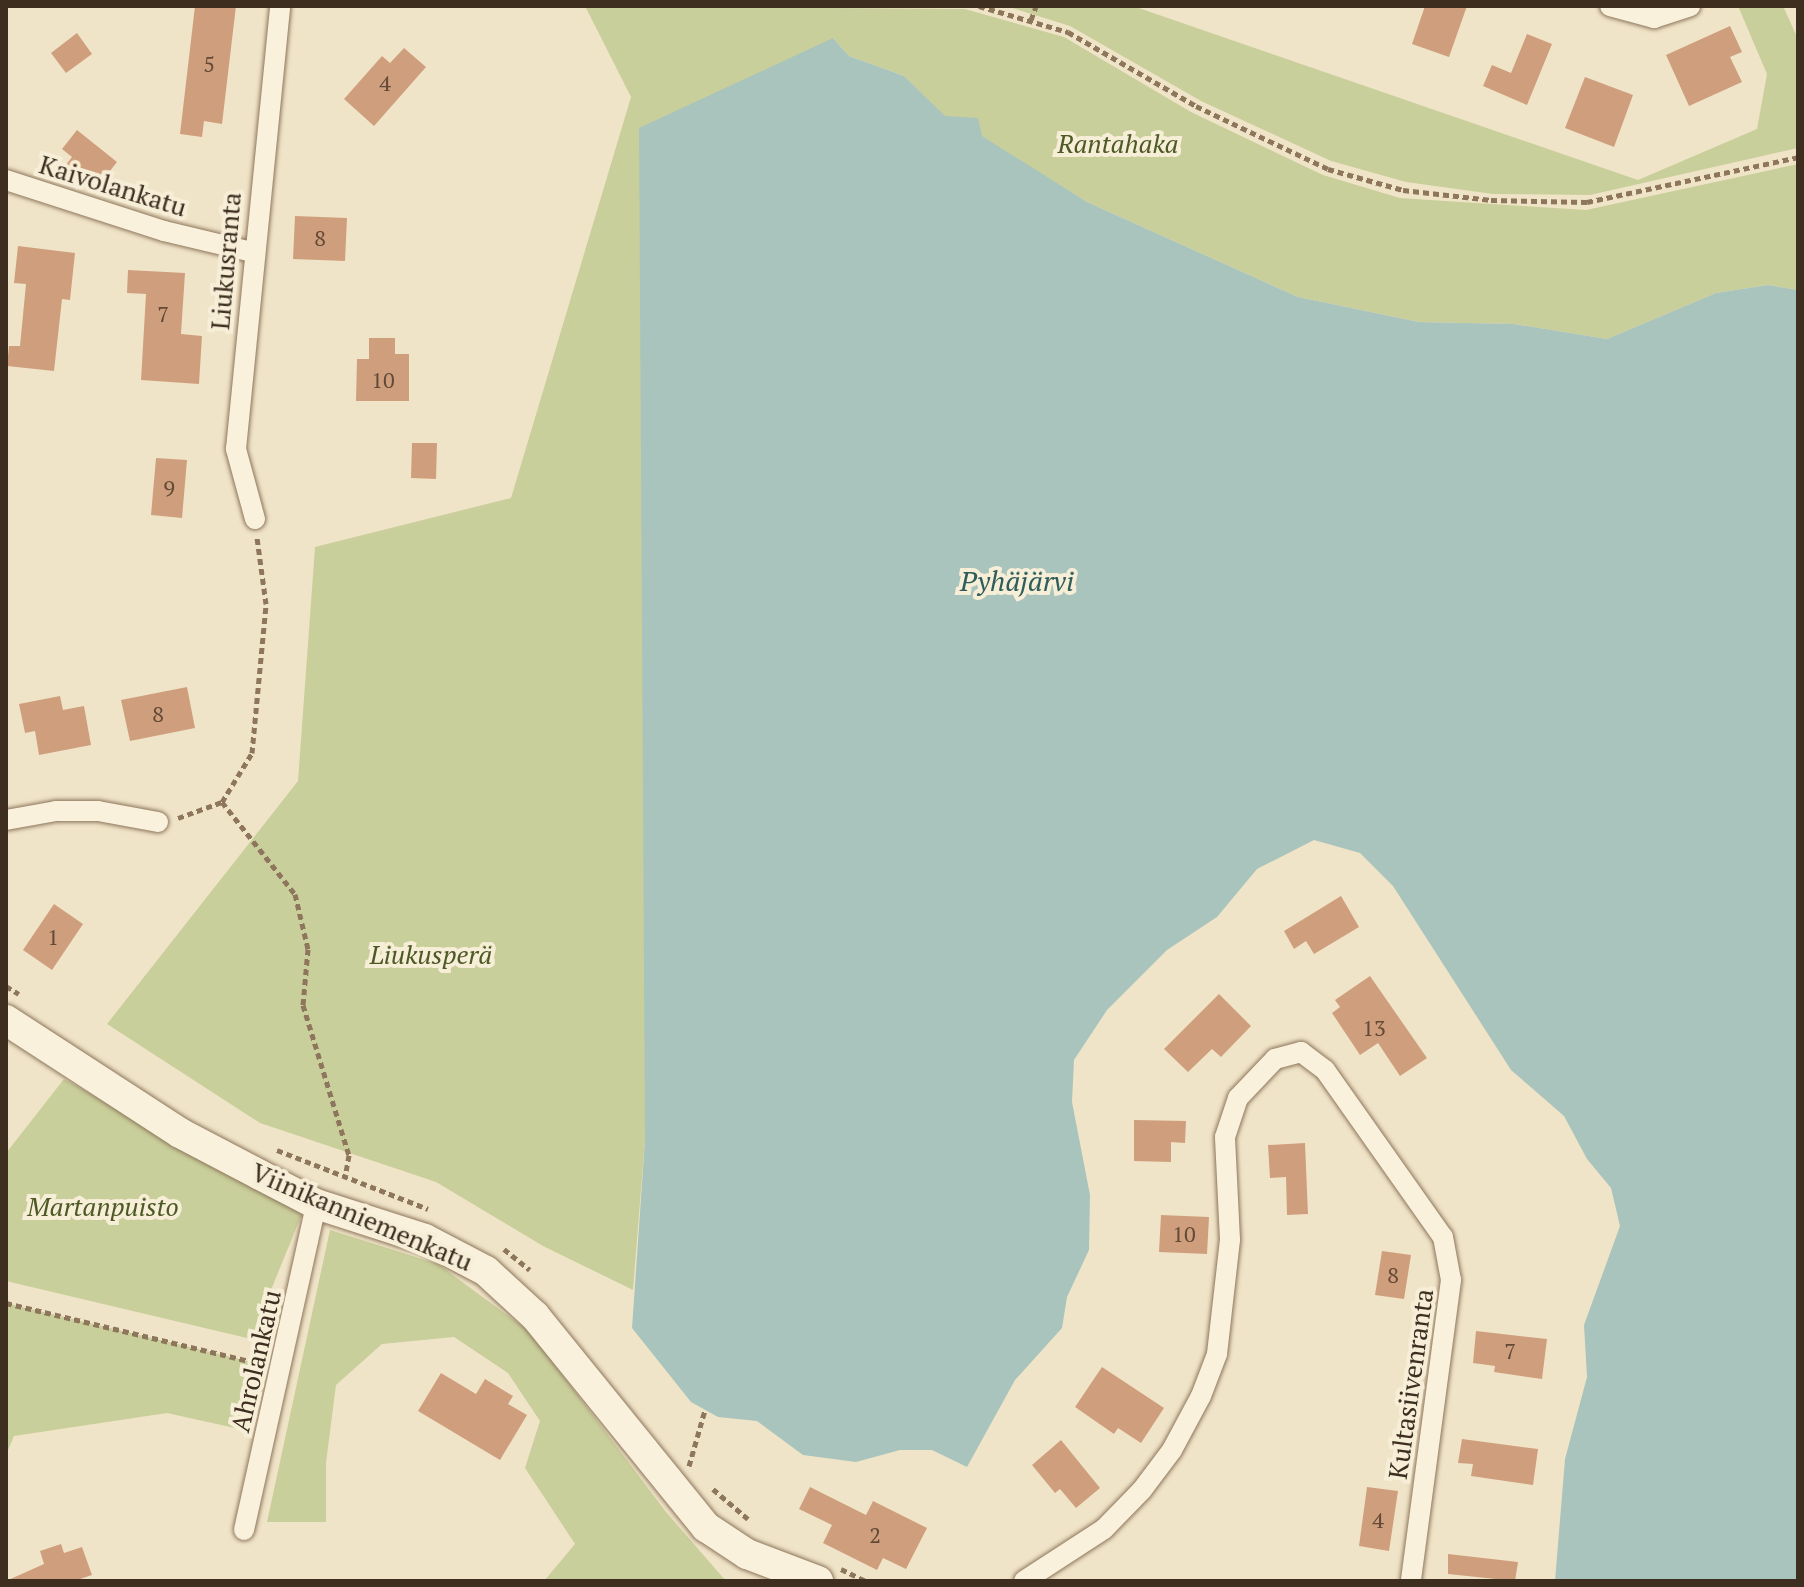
<!DOCTYPE html>
<meta charset="utf-8">
<style>
body{margin:0}
#map{position:relative;width:1804px;height:1587px;overflow:hidden;background:#f0e4c8;font-family:"PT Serif",serif}
div>[style]{position:absolute}
[style*='--x']{left:calc(var(--x)*1px);top:calc(var(--y)*1px);width:calc(var(--w)*1px);rotate:calc(var(--a)*1deg)}
.green>*{inset:0;background:#c9cf9b}
.water>*{inset:0;background:#a9c4bc}
.building>*{inset:0;background:#cf9f7d}
.path>*{height:5px;margin-top:-2.5px;transform-origin:0;background:repeating-linear-gradient(90deg,#8d765c 0 6px,transparent 0 10px)}
.roads{filter:drop-shadow(0 0 2px #8d765c) drop-shadow(0 0 2px #8d765c)}
.street>*{height:20px;margin:-10px;padding:0 10px;transform-origin:10px;border-radius:10px;background:#faf1dc}
.secondary>*{height:30px;margin:-15px;padding:0 15px;transform-origin:15px;border-radius:15px;background:#faf1dc}
span{translate:-50% -50%;white-space:nowrap;text-align:center;line-height:1.15;-webkit-text-stroke:8px #f7eed8;paint-order:stroke}
.number-label{font-size:22px;color:#624a37}
.number-label span{-webkit-text-stroke-width:0}
.park-label{font-size:26px;color:#4d5a26;font-style:italic}
.street-label{font-size:26px;color:#3d2e20}
.water-label{font-size:28px;color:#2f5d5a;font-style:italic}
.frame{position:absolute;inset:0;border:8px solid #3d2e20;pointer-events:none}
</style>
<div id="map">
<div class="green">
<i style="clip-path:polygon(585px 6px,965px 9px,1064px 37px,1191px 112px,1323px 175px,1400px 198px,1586px 210px,1798px 164px,1798px 290px,1768px 285px,1716px 293px,1607px 339px,1514px 324px,1419px 322px,1298px 297px,1087px 202px,945px 117px,904px 76px,849px 56px,833px 38px,645px 1140px,633px 1290px,543px 1246px,436px 1182px,260px 1123px,107px 1024px,298px 781px,315px 547px,511px 498px,631px 97px)"></i>
<i style="clip-path:polygon(1006px 6px,1133px 6px,1638px 180px,1757px 129px,1767px 74px,1738px 6px,1783px 6px,1798px 39px,1798px 148px,1590px 195px,1493px 194px,1406px 182px,1331px 161px,1201px 101px,1070px 26px)"></i>
<i style="clip-path:polygon(64px 1079px,302px 1214px,251px 1339px,6px 1281px,6px 1153px)"></i>
<i style="clip-path:polygon(330px 1230px,438px 1264px,530px 1332px,666px 1512px,726px 1581px,544px 1581px,575px 1544px,525px 1468px,540px 1421px,508px 1373px,454px 1337px,382px 1344px,336px 1385px,326px 1463px,326px 1522px,267px 1522px)"></i>
<i style="clip-path:polygon(6px 1303px,252px 1362px,262px 1374px,248px 1431px,167px 1413px,14px 1436px,6px 1455px)"></i>
</div>
<div class="water">
<i style="clip-path:polygon(833px 38px,849px 56px,904px 76px,945px 116px,978px 118px,982px 136px,1087px 202px,1298px 297px,1419px 322px,1514px 324px,1607px 339px,1716px 293px,1768px 285px,1798px 290px,1798px 1581px,1555px 1581px,1565px 1459px,1587px 1377px,1584px 1325px,1620px 1226px,1611px 1188px,1587px 1159px,1564px 1116px,1511px 1070px,1393px 886px,1360px 853px,1314px 840px,1257px 869px,1217px 917px,1167px 950px,1107px 1010px,1074px 1060px,1072px 1102px,1090px 1195px,1089px 1250px,1067px 1297px,1062px 1328px,1015px 1380px,967px 1467px,932px 1450px,900px 1450px,856px 1462px,803px 1455px,757px 1421px,718px 1417px,691px 1402px,632px 1328px,645px 1140px,639px 128px)"></i>
</div>
<div class="building">
<i style="clip-path:polygon(195px 6px,236px 6px,222px 124px,204px 121px,202px 137px,180px 134px)"></i>
<i style="clip-path:polygon(1425px 6px,1467px 6px,1449px 57px,1412px 44px)"></i>
<i style="clip-path:polygon(1730px 26px,1742px 52px,1730px 57px,1742px 82px,1689px 106px,1666px 55px)"></i>
<i style="clip-path:polygon(77px 33px,92px 54px,66px 73px,51px 53px)"></i>
<i style="clip-path:polygon(1527px 34px,1552px 44px,1527px 105px,1483px 86px,1492px 65px,1511px 73px)"></i>
<i style="clip-path:polygon(404px 48px,426px 67px,374px 126px,344px 99px,382px 56px,390px 63px)"></i>
<i style="clip-path:polygon(1585px 77px,1633px 95px,1614px 147px,1565px 128px)"></i>
<i style="clip-path:polygon(77px 130px,117px 162px,95px 190px,65px 166px,72px 157px,62px 149px)"></i>
<i style="clip-path:polygon(295px 216px,347px 218px,345px 261px,293px 259px)"></i>
<i style="clip-path:polygon(18px 246px,75px 253px,70px 300px,62px 299px,54px 371px,7px 366px,9px 346px,20px 346px,26px 284px,14px 283px)"></i>
<i style="clip-path:polygon(128px 270px,185px 273px,181px 334px,202px 336px,199px 384px,141px 380px,146px 294px,127px 293px)"></i>
<i style="clip-path:polygon(369px 338px,395px 338px,395px 354px,409px 354px,409px 401px,356px 401px,357px 359px,369px 359px)"></i>
<i style="clip-path:polygon(412px 443px,437px 443px,436px 479px,411px 478px)"></i>
<i style="clip-path:polygon(156px 458px,187px 460px,182px 518px,151px 515px)"></i>
<i style="clip-path:polygon(187px 687px,195px 728px,130px 741px,121px 700px)"></i>
<i style="clip-path:polygon(60px 696px,63px 710px,84px 706px,91px 745px,39px 755px,35px 731px,25px 733px,19px 704px)"></i>
<i style="clip-path:polygon(1341px 896px,1359px 927px,1314px 954px,1306px 941px,1294px 949px,1284px 931px)"></i>
<i style="clip-path:polygon(54px 904px,83px 924px,52px 970px,23px 950px)"></i>
<i style="clip-path:polygon(1370px 976px,1427px 1058px,1400px 1076px,1378px 1043px,1360px 1055px,1332px 1013px,1340px 1007px,1335px 1000px)"></i>
<i style="clip-path:polygon(1219px 994px,1251px 1026px,1221px 1057px,1212px 1049px,1188px 1072px,1164px 1049px)"></i>
<i style="clip-path:polygon(1134px 1120px,1186px 1121px,1185px 1143px,1171px 1142px,1171px 1162px,1134px 1161px)"></i>
<i style="clip-path:polygon(1305px 1143px,1308px 1214px,1287px 1215px,1286px 1177px,1270px 1178px,1268px 1145px)"></i>
<i style="clip-path:polygon(1161px 1215px,1209px 1217px,1207px 1254px,1159px 1252px)"></i>
<i style="clip-path:polygon(1382px 1251px,1411px 1255px,1404px 1299px,1375px 1295px)"></i>
<i style="clip-path:polygon(1476px 1331px,1547px 1339px,1542px 1379px,1494px 1372px,1495px 1366px,1473px 1363px)"></i>
<i style="clip-path:polygon(1102px 1367px,1164px 1408px,1141px 1443px,1118px 1428px,1114px 1434px,1075px 1407px)"></i>
<i style="clip-path:polygon(441px 1373px,476px 1394px,485px 1379px,513px 1396px,508px 1404px,527px 1415px,500px 1460px,418px 1411px)"></i>
<i style="clip-path:polygon(1462px 1439px,1538px 1449px,1533px 1485px,1471px 1476px,1473px 1464px,1458px 1463px)"></i>
<i style="clip-path:polygon(1061px 1440px,1100px 1488px,1076px 1508px,1060px 1489px,1055px 1493px,1032px 1465px)"></i>
<i style="clip-path:polygon(810px 1487px,866px 1515px,873px 1501px,927px 1528px,906px 1569px,883px 1558px,877px 1570px,823px 1543px,832px 1525px,799px 1509px)"></i>
<i style="clip-path:polygon(1367px 1487px,1398px 1491px,1389px 1551px,1359px 1546px)"></i>
<i style="clip-path:polygon(61px 1544px,64px 1553px,82px 1547px,92px 1575px,74px 1581px,6px 1581px,44px 1564px,40px 1551px)"></i>
<i style="clip-path:polygon(1448px 1554px,1518px 1562px,1515px 1581px,1448px 1574px)"></i>
</div>
<div class="path">
<i style="--x:979;--y:6;--w:93;--a:16.3"></i>
<i style="--x:1068;--y:32;--w:148;--a:30"></i>
<i style="--x:1196;--y:106;--w:146;--a:25.5"></i>
<i style="--x:1328;--y:169;--w:78;--a:15.6"></i>
<i style="--x:1403;--y:190;--w:89;--a:6.5"></i>
<i style="--x:1491;--y:200;--w:96;--a:1.2"></i>
<i style="--x:1587;--y:202;--w:216;--a:-12"></i>
<i style="--x:1031;--y:20;--w:15;--a:-70"></i>
<i style="--x:222;--y:802;--w:117;--a:51.6"></i>
<i style="--x:295;--y:894;--w:57;--a:76.7"></i>
<i style="--x:308;--y:949;--w:56;--a:95.1"></i>
<i style="--x:303;--y:1005;--w:157;--a:73"></i>
<i style="--x:349;--y:1155;--w:22;--a:100"></i>
<i style="--x:178;--y:818;--w:47;--a:-20"></i>
<i style="--x:222;--y:802;--w:57;--a:-58.5"></i>
<i style="--x:252;--y:753;--w:150;--a:-84.6"></i>
<i style="--x:266;--y:604;--w:68;--a:-97.7"></i>
<i style="--x:6;--y:986;--w:15;--a:32"></i>
<i style="--x:277;--y:1150;--w:162;--a:21.3"></i>
<i style="--x:504;--y:1249;--w:33;--a:39"></i>
<i style="--x:6;--y:1303;--w:263;--a:13.4"></i>
<i style="--x:689;--y:1466;--w:58;--a:-74.1"></i>
<i style="--x:713;--y:1489;--w:46;--a:40.6"></i>
<i style="--x:841;--y:1569;--w:28;--a:26"></i>
</div>
<div class="roads">
<div class="street">
<i style="--x:1610;--y:6;--w:46;--a:15.3"></i>
<i style="--x:1654;--y:18;--w:38;--a:-18"></i>
<i style="--x:6;--y:180;--w:166;--a:17.9"></i>
<i style="--x:164;--y:231;--w:90;--a:13.4"></i>
<i style="--x:255;--y:519;--w:73;--a:-105.2"></i>
<i style="--x:236;--y:449;--w:445;--a:-84.3"></i>
<i style="--x:6;--y:820;--w:51;--a:-10.2"></i>
<i style="--x:56;--y:811;--w:42;--a:0"></i>
<i style="--x:98;--y:811;--w:61;--a:10.4"></i>
<i style="--x:244;--y:1530;--w:334;--a:-77.5"></i>
<i style="--x:1024;--y:1581;--w:95;--a:-33"></i>
<i style="--x:1104;--y:1529;--w:54;--a:-45.7"></i>
<i style="--x:1142;--y:1490;--w:50;--a:-53.1"></i>
<i style="--x:1172;--y:1450;--w:61;--a:-61.8"></i>
<i style="--x:1201;--y:1396;--w:45;--a:-69.1"></i>
<i style="--x:1217;--y:1354;--w:115;--a:-83.5"></i>
<i style="--x:1230;--y:1240;--w:103;--a:-92.8"></i>
<i style="--x:1225;--y:1137;--w:41;--a:-71.6"></i>
<i style="--x:1238;--y:1098;--w:54;--a:-46.5"></i>
<i style="--x:1275;--y:1059;--w:27;--a:-15"></i>
<i style="--x:1301;--y:1052;--w:30;--a:37"></i>
<i style="--x:1325;--y:1070;--w:204;--a:54.8"></i>
<i style="--x:1443;--y:1237;--w:44;--a:79.5"></i>
<i style="--x:1451;--y:1280;--w:304;--a:97.6"></i>
</div>
<div class="secondary">
<i style="--x:6;--y:1020;--w:207;--a:33"></i>
<i style="--x:180;--y:1133;--w:90;--a:27.7"></i>
<i style="--x:260;--y:1175;--w:63;--a:27.4"></i>
<i style="--x:316;--y:1204;--w:114;--a:17.8"></i>
<i style="--x:425;--y:1239;--w:69;--a:27.7"></i>
<i style="--x:486;--y:1271;--w:67;--a:42.6"></i>
<i style="--x:535;--y:1316;--w:272;--a:51"></i>
<i style="--x:706;--y:1527;--w:49;--a:33.4"></i>
<i style="--x:747;--y:1554;--w:76;--a:20.8"></i>
</div>
</div>
<div class="number-label">
<span style="left:209px;top:64px">5</span>
<span style="left:385px;top:83px">4</span>
<span style="left:320px;top:238px">8</span>
<span style="left:163px;top:314px">7</span>
<span style="left:383px;top:380px">10</span>
<span style="left:169px;top:488px">9</span>
<span style="left:158px;top:714px">8</span>
<span style="left:53px;top:937px">1</span>
<span style="left:1374px;top:1028px">13</span>
<span style="left:1184px;top:1234px">10</span>
<span style="left:1393px;top:1275px">8</span>
<span style="left:1510px;top:1351px">7</span>
<span style="left:1378px;top:1520px">4</span>
<span style="left:875px;top:1535px">2</span>
</div>
<div class="park-label">
<span style="left:1118px;top:144px">Rantahaka</span>
<span style="left:431px;top:955px">Liukusperä</span>
<span style="left:103px;top:1207px">Martanpuisto</span>
</div>
<div class="street-label">
<span style="left:113px;top:186px;rotate:17deg">Kaivolankatu</span>
<span style="left:226px;top:261px;rotate:-85deg">Liukusranta</span>
<span style="left:362px;top:1217px;rotate:23deg">Viinikanniemenkatu</span>
<span style="left:256px;top:1361px;rotate:-77deg">Ahrolankatu</span>
<span style="left:1411px;top:1384px;rotate:-82deg">Kultasiivenranta</span>
</div>
<div class="water-label">
<span style="left:1017px;top:581px">Pyhäjärvi</span>
</div>
<div class="frame"></div>
</div>
